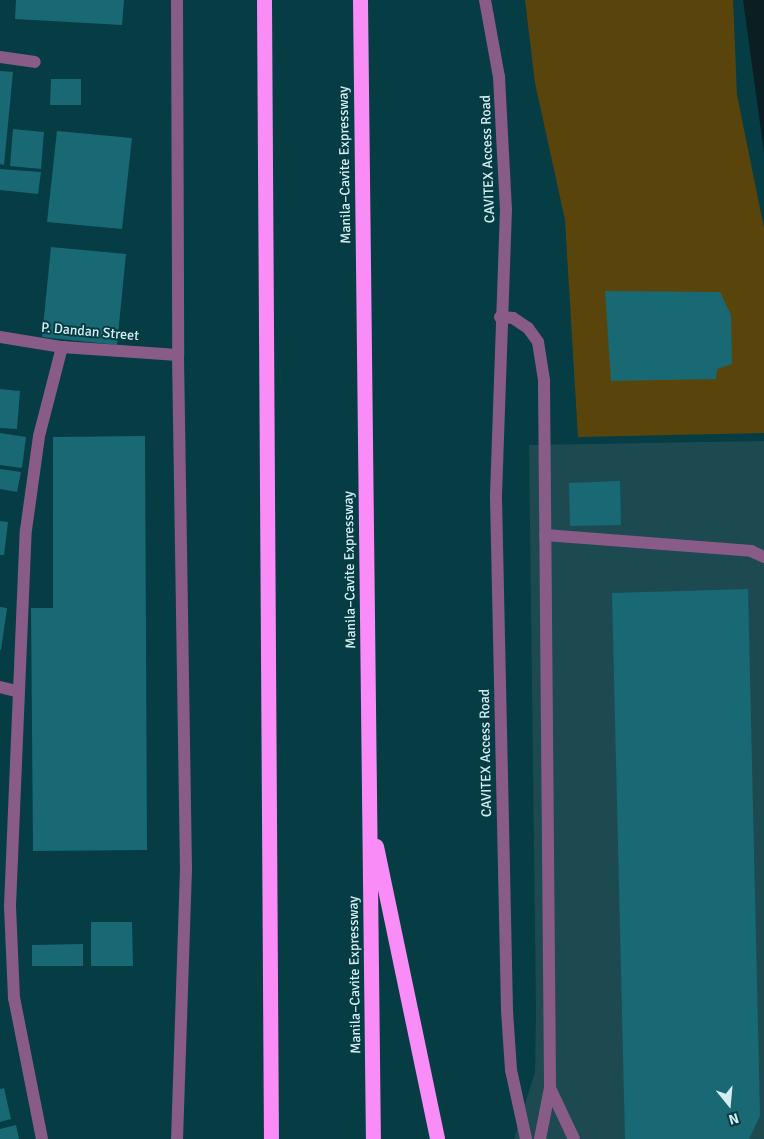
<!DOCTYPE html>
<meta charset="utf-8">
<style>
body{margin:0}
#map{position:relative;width:764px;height:1139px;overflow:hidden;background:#063c43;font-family:Signika,sans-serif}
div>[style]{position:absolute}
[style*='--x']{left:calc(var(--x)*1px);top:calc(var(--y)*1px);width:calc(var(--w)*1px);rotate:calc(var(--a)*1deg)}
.built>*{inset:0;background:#1c4a50}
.green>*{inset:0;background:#59450c}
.water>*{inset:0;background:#0b1e21}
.building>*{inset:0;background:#186973}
.service>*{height:12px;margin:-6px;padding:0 6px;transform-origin:6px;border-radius:6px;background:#885c87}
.minor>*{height:12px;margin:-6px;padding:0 6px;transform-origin:6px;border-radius:6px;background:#885c87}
.motorway>*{height:15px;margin:-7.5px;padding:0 7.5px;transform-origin:7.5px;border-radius:7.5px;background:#f98cf7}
span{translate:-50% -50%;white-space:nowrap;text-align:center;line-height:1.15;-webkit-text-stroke:4px #063c43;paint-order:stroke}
.street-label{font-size:14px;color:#d4edf1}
.north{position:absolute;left:704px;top:1079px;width:50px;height:50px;-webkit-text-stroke:4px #063c43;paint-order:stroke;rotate:163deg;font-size:14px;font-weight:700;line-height:20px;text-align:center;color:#d4edf1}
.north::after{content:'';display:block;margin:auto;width:18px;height:22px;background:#d4edf1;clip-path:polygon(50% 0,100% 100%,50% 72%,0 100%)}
</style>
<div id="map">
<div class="built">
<i style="clip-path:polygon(764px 441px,764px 1139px,514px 1139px,535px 1072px,536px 1011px,529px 445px)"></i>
</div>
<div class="green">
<i style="clip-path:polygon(525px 0,733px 0,737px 95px,764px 228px,764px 433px,578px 437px,565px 220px,535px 83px)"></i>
</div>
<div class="water">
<i style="clip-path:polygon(743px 0,764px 0,764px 153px,756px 94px)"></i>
</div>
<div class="building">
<i style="clip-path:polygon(16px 0,124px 0,122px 25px,15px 19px)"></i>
<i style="clip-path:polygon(0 71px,13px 72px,4px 165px,0 164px)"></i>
<i style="clip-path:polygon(51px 79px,81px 79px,81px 105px,50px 105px)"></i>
<i style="clip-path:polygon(13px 129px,44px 132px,41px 169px,10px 166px)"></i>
<i style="clip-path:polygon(57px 131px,132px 138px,122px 229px,47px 222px)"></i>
<i style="clip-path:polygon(0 169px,41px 172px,38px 194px,0 190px)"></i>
<i style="clip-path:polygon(51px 247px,126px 254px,117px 345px,42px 337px)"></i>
<i style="clip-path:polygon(605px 291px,720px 292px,731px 315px,732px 364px,717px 369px,716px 379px,611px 381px)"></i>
<i style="clip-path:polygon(0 389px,20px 391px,17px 429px,0 428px)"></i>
<i style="clip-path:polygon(0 433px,26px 437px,22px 468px,0 465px)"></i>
<i style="clip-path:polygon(145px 436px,147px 850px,33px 851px,31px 608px,53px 608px,53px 437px)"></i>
<i style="clip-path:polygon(0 469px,21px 472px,17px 492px,0 489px)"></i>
<i style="clip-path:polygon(620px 481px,621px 525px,570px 526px,569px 483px)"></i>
<i style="clip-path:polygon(0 521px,8px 522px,4px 555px,0 555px)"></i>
<i style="clip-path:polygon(748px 589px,760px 1116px,749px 1139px,625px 1139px,612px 593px)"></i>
<i style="clip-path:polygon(0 607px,7px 608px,1px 650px,0 650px)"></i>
<i style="clip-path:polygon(91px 922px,132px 922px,133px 966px,91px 966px)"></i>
<i style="clip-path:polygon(83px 944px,83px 966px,32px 966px,32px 945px)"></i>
<i style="clip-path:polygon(4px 1088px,11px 1119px,0 1122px,0 1089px)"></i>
<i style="clip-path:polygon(16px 1125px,19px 1139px,0 1139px,0 1129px)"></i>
</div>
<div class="service">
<i style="--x:0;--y:57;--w:35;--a:8"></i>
<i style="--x:500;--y:317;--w:13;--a:4"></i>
<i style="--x:513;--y:318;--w:18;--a:34"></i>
<i style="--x:528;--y:328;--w:17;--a:54"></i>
<i style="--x:538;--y:342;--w:39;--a:81"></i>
<i style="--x:544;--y:381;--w:707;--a:89.51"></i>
<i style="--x:550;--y:1088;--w:52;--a:101.1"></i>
<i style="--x:0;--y:337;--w:63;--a:9.2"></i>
<i style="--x:62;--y:347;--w:116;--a:3.9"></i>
<i style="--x:178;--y:355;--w:514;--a:89.11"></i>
<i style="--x:186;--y:869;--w:270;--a:91.9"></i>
<i style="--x:545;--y:535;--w:207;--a:4.4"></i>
<i style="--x:751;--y:551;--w:14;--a:25"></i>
<i style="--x:0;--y:687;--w:16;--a:14"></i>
<i style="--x:550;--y:1088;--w:56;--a:64.8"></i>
<i style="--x:42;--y:1139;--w:144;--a:-101.2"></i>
<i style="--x:14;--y:998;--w:92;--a:-92.5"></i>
<i style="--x:10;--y:906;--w:376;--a:-87.6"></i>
<i style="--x:26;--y:530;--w:95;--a:-82.1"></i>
<i style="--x:39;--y:436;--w:92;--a:-75.5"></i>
</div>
<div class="minor">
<i style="--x:177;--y:0;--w:355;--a:89.8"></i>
<i style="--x:485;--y:0;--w:78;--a:79.7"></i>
<i style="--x:499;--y:77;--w:132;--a:87"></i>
<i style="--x:506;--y:209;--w:288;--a:92"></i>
<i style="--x:496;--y:497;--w:514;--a:88.77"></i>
<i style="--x:507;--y:1011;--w:59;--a:86.1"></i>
<i style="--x:511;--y:1070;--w:71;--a:77.7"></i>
</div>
<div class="motorway">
<i style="--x:264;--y:0;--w:1139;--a:89.65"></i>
<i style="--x:360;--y:0;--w:1139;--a:89.35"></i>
<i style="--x:376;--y:846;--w:299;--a:78.2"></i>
</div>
<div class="street-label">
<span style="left:488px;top:159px;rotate:-92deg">CAVITEX Access Road</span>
<span style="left:345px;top:165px;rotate:-91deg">Manila–Cavite Expressway</span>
<span style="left:90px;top:332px;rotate:5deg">P. Dandan Street</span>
<span style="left:350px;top:570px;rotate:-91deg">Manila–Cavite Expressway</span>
<span style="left:486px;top:753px;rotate:-91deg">CAVITEX Access Road</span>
<span style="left:355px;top:975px;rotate:-91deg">Manila–Cavite Expressway</span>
</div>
<div class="north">N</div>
</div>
